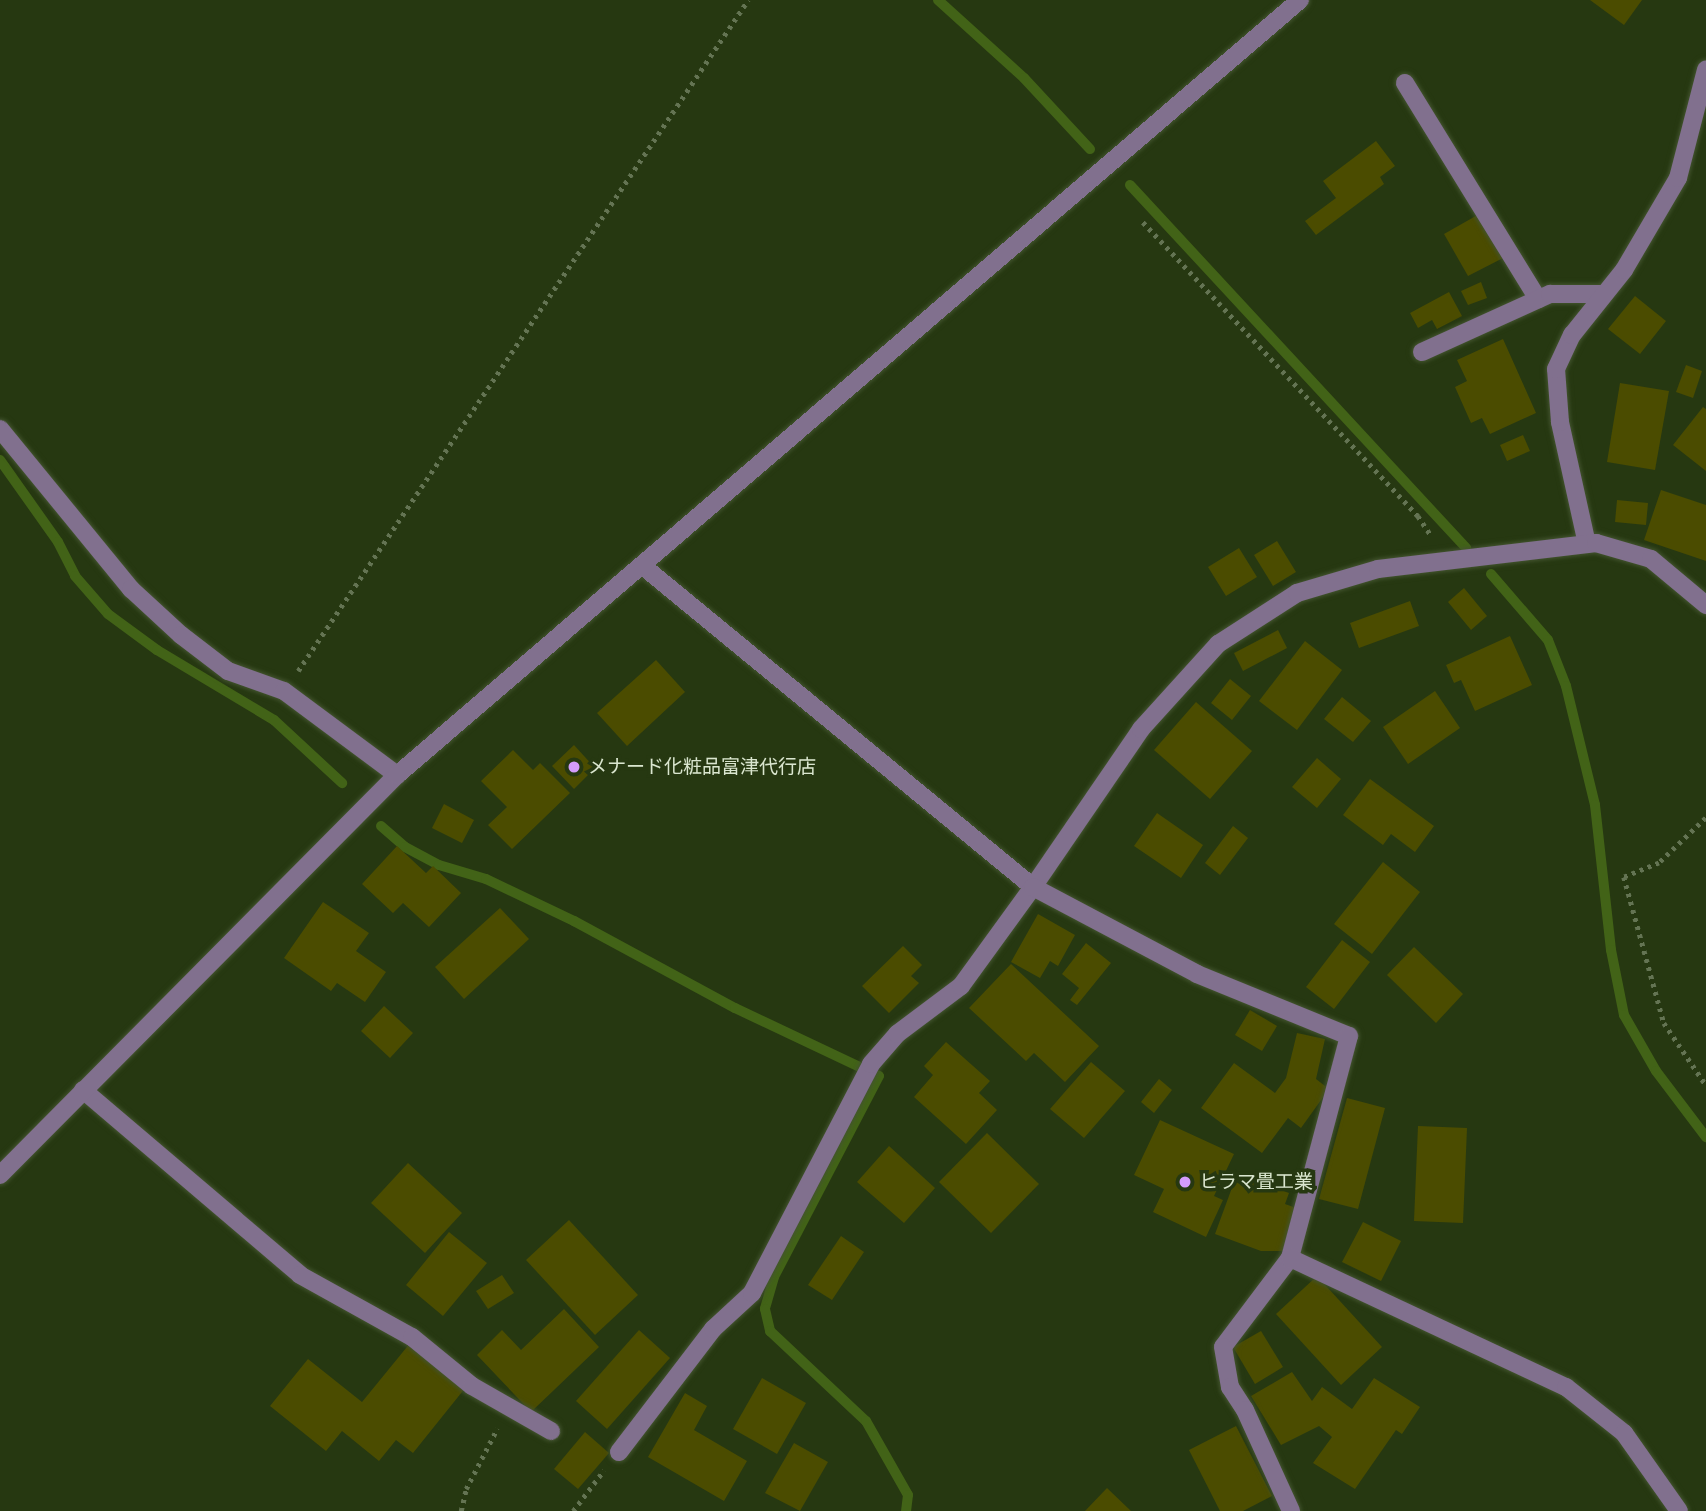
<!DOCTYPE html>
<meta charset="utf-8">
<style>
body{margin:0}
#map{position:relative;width:1706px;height:1511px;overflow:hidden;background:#263811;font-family:Inter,"Noto Sans JP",sans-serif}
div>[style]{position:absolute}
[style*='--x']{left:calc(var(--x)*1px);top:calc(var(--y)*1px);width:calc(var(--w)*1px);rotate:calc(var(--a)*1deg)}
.stream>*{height:10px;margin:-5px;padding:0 5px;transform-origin:5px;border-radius:5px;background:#426317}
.building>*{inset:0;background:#4b4c00}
.path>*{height:4.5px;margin-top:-2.25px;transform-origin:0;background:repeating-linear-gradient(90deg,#647453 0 3.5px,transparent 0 8.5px)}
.roads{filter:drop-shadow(0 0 2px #43542f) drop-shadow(0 0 2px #43542f)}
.minor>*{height:18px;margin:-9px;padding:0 9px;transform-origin:9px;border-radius:9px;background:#81708e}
.dots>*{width:19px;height:19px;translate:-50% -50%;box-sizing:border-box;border:4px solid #263811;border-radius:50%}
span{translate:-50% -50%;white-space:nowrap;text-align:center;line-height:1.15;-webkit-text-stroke:7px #263811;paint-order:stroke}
.poi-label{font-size:19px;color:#dae6cf}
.left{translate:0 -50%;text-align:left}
</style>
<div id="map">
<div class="stream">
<i style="--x:938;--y:0;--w:116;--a:42.2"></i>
<i style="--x:1024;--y:78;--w:97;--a:47.1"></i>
<i style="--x:1130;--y:185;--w:495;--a:47.2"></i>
<i style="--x:0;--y:460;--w:100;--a:54.7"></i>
<i style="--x:58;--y:542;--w:38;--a:63"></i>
<i style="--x:75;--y:576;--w:50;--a:49"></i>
<i style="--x:108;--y:614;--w:61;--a:36.3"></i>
<i style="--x:157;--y:650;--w:136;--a:30.9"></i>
<i style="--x:274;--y:720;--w:93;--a:42.8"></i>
<i style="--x:1491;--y:574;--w:87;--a:49.2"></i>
<i style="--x:1548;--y:640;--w:49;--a:68.6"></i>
<i style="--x:1566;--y:686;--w:122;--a:76.3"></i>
<i style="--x:1595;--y:805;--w:146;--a:83.7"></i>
<i style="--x:1611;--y:950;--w:66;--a:78.7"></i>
<i style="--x:1624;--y:1015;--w:64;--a:60.3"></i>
<i style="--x:1656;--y:1071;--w:83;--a:52.9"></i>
<i style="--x:381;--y:826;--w:32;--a:41"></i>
<i style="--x:405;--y:847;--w:38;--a:28"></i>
<i style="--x:439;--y:865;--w:49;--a:16.6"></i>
<i style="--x:486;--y:879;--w:98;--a:25.5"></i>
<i style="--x:574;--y:921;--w:183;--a:28.4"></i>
<i style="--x:735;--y:1008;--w:159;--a:25.3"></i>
<i style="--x:879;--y:1076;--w:227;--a:117.6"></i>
<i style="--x:774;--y:1277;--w:33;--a:106"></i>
<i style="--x:765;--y:1309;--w:23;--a:77"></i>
<i style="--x:770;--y:1331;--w:132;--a:43.2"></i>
<i style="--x:866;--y:1421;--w:85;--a:60.4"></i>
<i style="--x:908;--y:1495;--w:16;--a:97"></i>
</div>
<div class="building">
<i style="clip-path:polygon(1590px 0,1642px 0,1624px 25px)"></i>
<i style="clip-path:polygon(1376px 141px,1395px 166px,1380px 177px,1384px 184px,1316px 235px,1305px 221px,1336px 198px,1323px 181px)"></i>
<i style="clip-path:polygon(1481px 213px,1505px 257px,1468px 276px,1444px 234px)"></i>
<i style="clip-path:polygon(1481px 282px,1487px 298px,1468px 305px,1461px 291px)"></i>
<i style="clip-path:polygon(1449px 292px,1462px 316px,1437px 329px,1432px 320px,1418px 328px,1410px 313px)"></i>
<i style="clip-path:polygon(1635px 296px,1666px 321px,1640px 354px,1608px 329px)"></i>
<i style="clip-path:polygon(1503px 339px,1536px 413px,1490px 434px,1482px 418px,1471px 423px,1455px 387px,1467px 381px,1457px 360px)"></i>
<i style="clip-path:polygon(1686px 365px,1702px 371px,1693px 398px,1676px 392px)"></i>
<i style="clip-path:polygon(1620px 383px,1669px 391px,1655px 470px,1607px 462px)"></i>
<i style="clip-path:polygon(1703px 407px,1706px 409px,1706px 471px,1673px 445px)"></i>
<i style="clip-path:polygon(1523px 435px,1530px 451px,1507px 461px,1500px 445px)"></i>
<i style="clip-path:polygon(1661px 490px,1706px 505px,1706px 561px,1644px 540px)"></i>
<i style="clip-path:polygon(1617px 500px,1648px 503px,1646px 525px,1615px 522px)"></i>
<i style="clip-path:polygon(1277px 541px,1296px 572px,1273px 586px,1254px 555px)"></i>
<i style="clip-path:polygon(1239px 548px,1257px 577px,1226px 596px,1208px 567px)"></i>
<i style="clip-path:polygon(1464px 588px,1487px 616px,1471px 630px,1448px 602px)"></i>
<i style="clip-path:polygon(1410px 601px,1419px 626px,1359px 648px,1350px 623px)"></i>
<i style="clip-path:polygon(1278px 630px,1287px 648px,1243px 671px,1234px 653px)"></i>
<i style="clip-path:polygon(1510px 636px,1532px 685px,1475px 711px,1461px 680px,1454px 683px,1446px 665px)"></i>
<i style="clip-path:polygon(1305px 641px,1342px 670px,1297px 730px,1259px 701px)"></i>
<i style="clip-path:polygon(656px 660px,685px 692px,627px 746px,597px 713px)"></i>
<i style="clip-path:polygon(1230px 679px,1251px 696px,1232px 720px,1211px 703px)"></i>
<i style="clip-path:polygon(1435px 691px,1460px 728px,1408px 764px,1383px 727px)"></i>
<i style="clip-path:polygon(1342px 697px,1371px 721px,1353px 742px,1324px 719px)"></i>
<i style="clip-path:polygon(1196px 702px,1252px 751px,1210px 799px,1154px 750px)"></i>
<i style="clip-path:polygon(574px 745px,595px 768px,574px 789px,552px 766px)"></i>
<i style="clip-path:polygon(513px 750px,533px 770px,540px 763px,570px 793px,512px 849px,488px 825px,507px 807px,481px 781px)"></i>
<i style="clip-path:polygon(1317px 758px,1341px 779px,1317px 808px,1292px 787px)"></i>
<i style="clip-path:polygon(1370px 779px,1434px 826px,1415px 852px,1391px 834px,1383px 845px,1343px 815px)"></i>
<i style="clip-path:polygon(444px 804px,474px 820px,462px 843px,432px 828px)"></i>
<i style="clip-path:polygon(1157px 813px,1203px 845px,1181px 878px,1134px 846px)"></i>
<i style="clip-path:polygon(1233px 826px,1248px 838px,1220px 875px,1205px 863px)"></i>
<i style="clip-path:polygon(397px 846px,426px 873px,433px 866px,461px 893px,429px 927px,403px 903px,393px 913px,362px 884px)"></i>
<i style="clip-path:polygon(1383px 862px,1420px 892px,1372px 954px,1334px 924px)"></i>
<i style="clip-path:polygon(323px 902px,369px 933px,356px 951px,386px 972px,365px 1002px,337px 983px,331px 991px,284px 958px)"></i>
<i style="clip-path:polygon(500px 908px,529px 939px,464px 999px,435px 967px)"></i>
<i style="clip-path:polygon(1038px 914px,1075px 935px,1058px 966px,1050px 961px,1040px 978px,1011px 962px)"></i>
<i style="clip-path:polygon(1342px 940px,1370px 962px,1334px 1009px,1306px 987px)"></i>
<i style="clip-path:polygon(1086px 943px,1111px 963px,1077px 1005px,1070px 1000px,1079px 988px,1062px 974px)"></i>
<i style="clip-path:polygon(903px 946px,922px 965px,911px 976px,919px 983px,889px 1013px,862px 986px)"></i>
<i style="clip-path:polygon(1414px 947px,1463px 994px,1436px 1023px,1387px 975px)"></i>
<i style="clip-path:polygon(1011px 964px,1099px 1046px,1065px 1082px,1034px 1053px,1026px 1061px,969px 1008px)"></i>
<i style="clip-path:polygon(384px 1006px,413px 1033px,390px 1058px,361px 1031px)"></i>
<i style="clip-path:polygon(1250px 1010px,1277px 1026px,1262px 1051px,1235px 1035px)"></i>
<i style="clip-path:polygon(1297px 1033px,1325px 1039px,1316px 1079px,1329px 1089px,1301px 1128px,1288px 1118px,1262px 1153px,1201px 1108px,1234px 1063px,1275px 1093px,1286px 1078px)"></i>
<i style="clip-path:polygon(946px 1042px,990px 1081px,979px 1093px,997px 1110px,966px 1144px,914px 1097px,933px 1075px,924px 1066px)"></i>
<i style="clip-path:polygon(1091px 1062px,1125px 1091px,1084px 1138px,1050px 1109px)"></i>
<i style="clip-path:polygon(1159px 1079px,1172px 1090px,1154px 1113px,1141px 1102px)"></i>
<i style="clip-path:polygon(1347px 1098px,1385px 1108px,1358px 1209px,1319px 1199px)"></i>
<i style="clip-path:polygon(1160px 1120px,1234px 1154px,1214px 1196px,1223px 1200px,1206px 1237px,1153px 1212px,1164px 1189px,1134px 1175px)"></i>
<i style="clip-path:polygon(1418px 1126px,1467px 1128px,1463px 1223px,1414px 1221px)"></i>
<i style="clip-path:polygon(987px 1133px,1039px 1184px,991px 1233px,939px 1182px)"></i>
<i style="clip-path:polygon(889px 1146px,935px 1188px,904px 1223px,857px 1182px)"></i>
<i style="clip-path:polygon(408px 1163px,462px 1213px,425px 1253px,371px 1203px)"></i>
<i style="clip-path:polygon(1237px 1174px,1289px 1193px,1285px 1204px,1299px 1209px,1284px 1251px,1261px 1251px,1215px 1234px)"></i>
<i style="clip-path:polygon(569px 1220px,638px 1295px,595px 1335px,526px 1260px)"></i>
<i style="clip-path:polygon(1363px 1222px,1401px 1241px,1381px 1281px,1342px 1262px)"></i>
<i style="clip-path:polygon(449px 1232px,487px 1263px,443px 1316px,406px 1285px)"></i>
<i style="clip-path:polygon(841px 1236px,864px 1252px,832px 1300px,808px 1285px)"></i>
<i style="clip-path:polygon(502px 1275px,514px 1293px,488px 1309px,476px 1291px)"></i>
<i style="clip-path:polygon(1317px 1276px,1382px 1347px,1341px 1385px,1276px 1314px)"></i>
<i style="clip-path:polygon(564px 1309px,599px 1347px,531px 1412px,477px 1355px,502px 1330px,521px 1350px)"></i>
<i style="clip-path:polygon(639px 1330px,670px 1358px,607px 1429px,576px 1401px)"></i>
<i style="clip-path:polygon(1261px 1331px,1283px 1367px,1255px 1384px,1233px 1347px)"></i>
<i style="clip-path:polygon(411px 1342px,466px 1387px,413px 1453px,396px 1440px,379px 1461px,342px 1431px,326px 1451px,270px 1406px,308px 1359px,362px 1402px)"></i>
<i style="clip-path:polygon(1292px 1372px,1312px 1401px,1322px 1387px,1352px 1409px,1374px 1378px,1420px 1407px,1402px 1434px,1396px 1430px,1355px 1489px,1313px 1463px,1332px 1437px,1319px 1426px,1281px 1445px,1251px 1396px)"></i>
<i style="clip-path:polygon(762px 1378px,806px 1403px,777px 1454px,733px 1429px)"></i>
<i style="clip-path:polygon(685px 1393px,707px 1406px,694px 1430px,747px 1461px,724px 1501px,648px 1457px)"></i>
<i style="clip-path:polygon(1236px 1426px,1272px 1496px,1243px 1511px,1220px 1511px,1189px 1450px)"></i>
<i style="clip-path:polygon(585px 1432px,609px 1453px,578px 1489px,554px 1469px)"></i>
<i style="clip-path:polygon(794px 1443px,828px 1462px,800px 1511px,765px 1493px)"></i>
<i style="clip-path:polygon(1107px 1488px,1131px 1511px,1085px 1511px)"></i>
</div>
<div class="path">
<i style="--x:1143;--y:222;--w:403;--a:46.9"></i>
<i style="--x:1418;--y:516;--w:25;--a:56"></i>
<i style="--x:298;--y:671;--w:808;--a:-56.15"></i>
<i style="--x:1706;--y:818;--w:65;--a:136.2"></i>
<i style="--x:1659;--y:863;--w:38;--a:158"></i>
<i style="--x:1624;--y:877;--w:151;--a:74.7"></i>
<i style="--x:1664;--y:1023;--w:75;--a:55.9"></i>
<i style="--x:461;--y:1511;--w:23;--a:-77"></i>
<i style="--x:466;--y:1489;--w:68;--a:-62.7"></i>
<i style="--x:573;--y:1511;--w:51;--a:-52.9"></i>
</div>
<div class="roads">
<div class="minor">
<i style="--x:1405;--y:83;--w:254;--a:58.4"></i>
<i style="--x:1422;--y:352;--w:141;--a:-24.4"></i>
<i style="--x:1550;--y:294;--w:54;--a:0"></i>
<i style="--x:0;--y:429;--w:207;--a:50.7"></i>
<i style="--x:131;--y:589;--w:68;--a:42.6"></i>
<i style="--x:181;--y:635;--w:59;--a:37.5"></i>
<i style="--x:228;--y:671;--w:59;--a:19.7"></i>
<i style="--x:284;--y:691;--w:141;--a:36.6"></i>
<i style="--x:1587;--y:544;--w:125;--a:-102.5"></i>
<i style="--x:1560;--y:422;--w:53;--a:-94.3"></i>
<i style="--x:1556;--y:369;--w:38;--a:-65"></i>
<i style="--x:1572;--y:335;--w:83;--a:-51.3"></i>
<i style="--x:1624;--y:270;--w:107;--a:-59.6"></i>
<i style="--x:1678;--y:178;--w:112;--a:-75.5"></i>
<i style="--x:644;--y:567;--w:504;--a:39.44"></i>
<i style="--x:1033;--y:887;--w:191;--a:-55.6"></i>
<i style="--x:1141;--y:729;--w:115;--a:-47.8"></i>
<i style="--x:1218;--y:644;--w:94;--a:-32.8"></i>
<i style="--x:1297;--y:593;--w:84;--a:-16.5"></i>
<i style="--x:1378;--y:569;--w:220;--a:-6.8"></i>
<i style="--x:1596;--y:543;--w:57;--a:16.2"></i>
<i style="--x:1651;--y:559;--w:72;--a:39.9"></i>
<i style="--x:83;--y:1090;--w:285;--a:40.4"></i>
<i style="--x:300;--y:1275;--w:128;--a:29"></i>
<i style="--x:412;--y:1337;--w:77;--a:39.2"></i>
<i style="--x:472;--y:1386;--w:91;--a:29.7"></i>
<i style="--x:0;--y:1175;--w:564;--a:-45.22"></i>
<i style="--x:397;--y:775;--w:1190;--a:-40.64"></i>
<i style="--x:1290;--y:1258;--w:111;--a:127"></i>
<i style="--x:1223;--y:1347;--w:41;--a:80.1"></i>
<i style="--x:1230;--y:1387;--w:27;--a:57"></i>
<i style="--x:1245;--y:1410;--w:111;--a:65.5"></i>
<i style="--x:619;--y:1452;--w:155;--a:-52.6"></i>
<i style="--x:713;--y:1329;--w:53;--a:-42.7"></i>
<i style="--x:752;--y:1293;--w:258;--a:-62.5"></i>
<i style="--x:871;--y:1064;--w:40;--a:-49"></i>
<i style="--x:897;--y:1034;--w:80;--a:-36.9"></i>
<i style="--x:961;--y:986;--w:122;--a:-54"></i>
<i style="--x:1033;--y:887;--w:186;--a:27.9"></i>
<i style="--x:1197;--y:974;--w:164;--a:22.2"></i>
<i style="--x:1349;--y:1036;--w:230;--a:104.9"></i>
<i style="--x:1290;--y:1258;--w:305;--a:25.1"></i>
<i style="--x:1566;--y:1387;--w:74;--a:38.4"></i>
<i style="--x:1624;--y:1433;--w:95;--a:54.8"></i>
</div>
</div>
<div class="dots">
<i style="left:574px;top:767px;background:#d49cfc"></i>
<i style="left:1185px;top:1182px;background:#d49cfc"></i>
</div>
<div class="poi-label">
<span class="left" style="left:588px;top:767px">メナード化粧品富津代行店</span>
<span class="left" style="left:1199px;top:1182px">ヒラマ畳工業</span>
</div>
</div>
